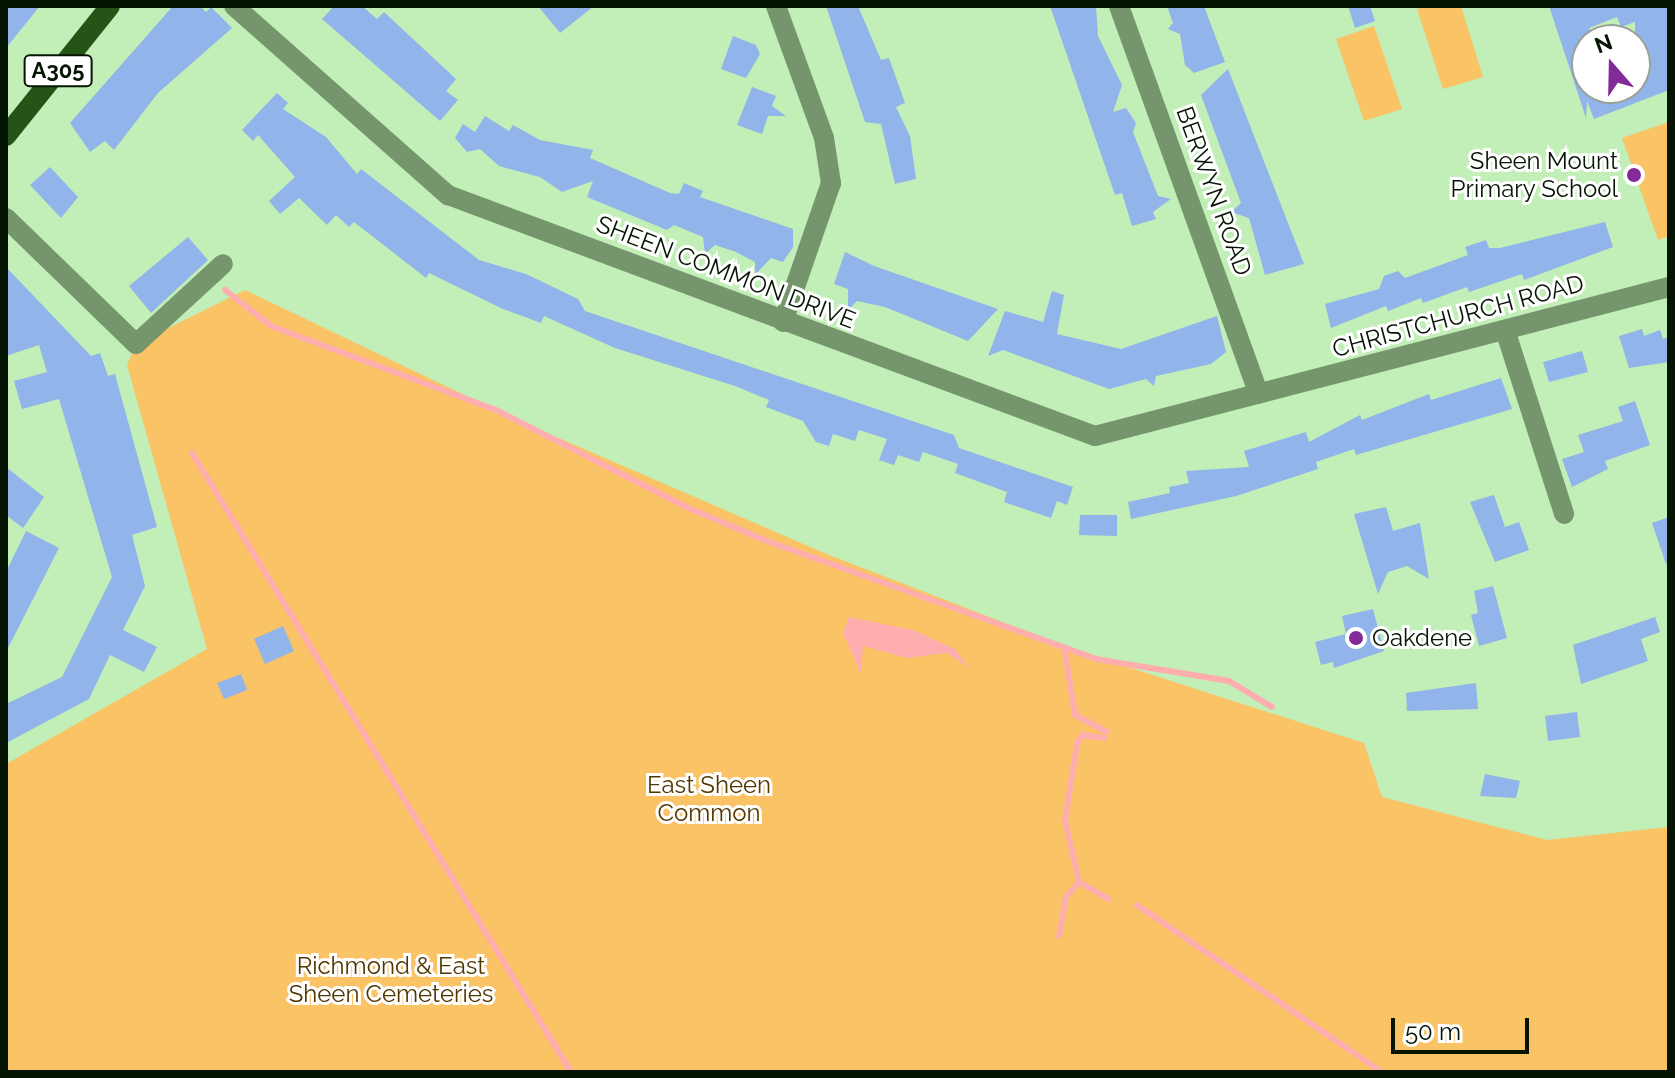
<!DOCTYPE html>
<style>
body{margin:0}
#map{position:relative;width:1675px;height:1078px;overflow:hidden;background:#c2eeb7;font-family:Raleway,sans-serif}
div>[style]{position:absolute}
[style*='--x']{left:calc(var(--x)*1px);top:calc(var(--y)*1px);width:calc(var(--w)*1px);rotate:calc(var(--a)*1deg)}
.green>*{inset:0;background:#f9c366}
.water>*{inset:0;background:#feaeae}
.stream>*{height:6px;margin:-3px;padding:0 3px;transform-origin:3px;border-radius:3px;background:#feaeae}
.building>*{inset:0;background:#91b4ea}
.minor>*{height:20px;margin:-10px;padding:0 10px;transform-origin:10px;border-radius:10px;background:#75966d}
.tertiary>*{height:20px;margin:-10px;padding:0 10px;transform-origin:10px;border-radius:10px;background:#75966d}
.primary>*{height:20px;margin:-10px;padding:0 10px;transform-origin:10px;border-radius:10px;background:#255516}
.dots>*{width:22px;height:22px;translate:-50% -50%;box-sizing:border-box;border:4px solid #fff;border-radius:50%}
span{translate:-50% -50%;white-space:nowrap;text-align:center;line-height:1.15;-webkit-text-stroke:6px #fff;paint-order:stroke}
.shield-label span{padding:2px 6px;background:#fff;border:2px solid;border-radius:6px;-webkit-text-stroke-width:0}
.shield-label{font-size:22px;color:#061503;font-weight:700}
.poi-label{font-size:24px;color:#061503}
.right{translate:-100% -50%;text-align:right}
.left{translate:0 -50%;text-align:left}
.street-label{font-size:24px;color:#061503}
.park-label{font-size:24px;color:#513700}
.frame{position:absolute;inset:0;border:8px solid #061503;pointer-events:none}
.north{position:absolute;left:1571px;top:24px;width:80px;height:80px;box-sizing:border-box;background:#fff;border:2px solid #9ba19a;border-radius:50%;rotate:340deg;font-size:22px;font-weight:700;line-height:32px;text-align:center;color:#061503}
.north::after{content:'';display:block;margin:auto;width:28px;height:36px;background:#822a97;clip-path:polygon(50% 0,100% 100%,50% 72%,0 100%)}
.scale{position:absolute;left:1391px;top:1018px;width:138px;height:36px;box-sizing:border-box;border:4px solid #061503;border-top:0;padding-left:10px;font-size:24px;line-height:28px;white-space:nowrap;color:#061503;-webkit-text-stroke:6px #fff;paint-order:stroke}
</style>
<div id="map">
<div class="green">
<i style="clip-path:polygon(1428px 6px,1461px 6px,1483px 77px,1443px 89px,1417px 9px)"></i>
<i style="clip-path:polygon(1374px 26px,1402px 109px,1364px 121px,1336px 39px)"></i>
<i style="clip-path:polygon(1669px 122px,1669px 236px,1658px 240px,1622px 138px)"></i>
<i style="clip-path:polygon(245px 290px,508px 416px,824px 553px,1075px 650px,1364px 743px,1382px 797px,1547px 840px,1669px 827px,1669px 1072px,6px 1072px,6px 764px,207px 649px,127px 365px,136px 344px)"></i>
</div>
<div class="water">
<i style="clip-path:polygon(849px 617px,913px 630px,955px 649px,969px 668px,947px 653px,907px 658px,863px 646px,861px 674px,843px 633px)"></i>
</div>
<div class="stream">
<i style="--x:225;--y:290;--w:58;--a:38"></i>
<i style="--x:271;--y:326;--w:240;--a:20.5"></i>
<i style="--x:496;--y:410;--w:213;--a:27"></i>
<i style="--x:686;--y:507;--w:88;--a:22.8"></i>
<i style="--x:767;--y:541;--w:350;--a:19.7"></i>
<i style="--x:1096;--y:659;--w:135;--a:9.4"></i>
<i style="--x:1229;--y:681;--w:50;--a:31.2"></i>
<i style="--x:192;--y:453;--w:726;--a:58.52"></i>
<i style="--x:1064;--y:647;--w:69;--a:80.8"></i>
<i style="--x:1075;--y:715;--w:36;--a:28"></i>
<i style="--x:1104;--y:738;--w:22;--a:-172"></i>
<i style="--x:1082;--y:735;--w:10;--a:119"></i>
<i style="--x:1077;--y:744;--w:77;--a:99"></i>
<i style="--x:1065;--y:820;--w:64;--a:77.3"></i>
<i style="--x:1079;--y:882;--w:34;--a:30"></i>
<i style="--x:1137;--y:905;--w:297;--a:34.3"></i>
<i style="--x:1059;--y:936;--w:40;--a:-80"></i>
<i style="--x:1066;--y:897;--w:20;--a:-49"></i>
</div>
<div class="building">
<i style="clip-path:polygon(6px 6px,40px 6px,6px 48px)"></i>
<i style="clip-path:polygon(173px 6px,200px 6px,206px 12px,211px 7px,232px 28px,158px 93px,114px 150px,105px 141px,90px 152px,70px 123px)"></i>
<i style="clip-path:polygon(334px 6px,362px 6px,377px 19px,384px 12px,456px 79px,446px 91px,458px 100px,440px 121px,322px 19px)"></i>
<i style="clip-path:polygon(538px 6px,594px 6px,560px 33px)"></i>
<i style="clip-path:polygon(826px 6px,858px 6px,881px 60px,889px 58px,905px 103px,896px 107px,910px 136px,916px 179px,895px 184px,881px 124px,865px 122px)"></i>
<i style="clip-path:polygon(1050px 6px,1096px 6px,1098px 36px,1122px 85px,1113px 112px,1126px 108px,1136px 123px,1133px 132px,1158px 196px,1171px 199px,1153px 212px,1156px 219px,1132px 226px,1122px 193px,1115px 195px)"></i>
<i style="clip-path:polygon(1167px 6px,1204px 6px,1225px 62px,1194px 73px,1185px 65px,1180px 34px,1168px 29px,1173px 23px)"></i>
<i style="clip-path:polygon(1348px 6px,1370px 6px,1375px 21px,1355px 28px)"></i>
<i style="clip-path:polygon(evenodd,1549px 6px,1669px 6px,1669px 90px,1594px 119px,1587px 101px,1586px 118px,1549px 6px,1617px 17px,1621px 27px,1635px 22px,1635px 88px,1587px 88px,1587px 40px,1594px 40px,1589px 28px,1617px 17px)"></i>
<i style="clip-path:polygon(733px 36px,756px 45px,760px 54px,746px 78px,721px 69px)"></i>
<i style="clip-path:polygon(1228px 69px,1304px 264px,1265px 275px,1249px 218px,1231px 212px,1241px 203px,1201px 95px)"></i>
<i style="clip-path:polygon(752px 87px,776px 96px,772px 106px,786px 116px,768px 116px,762px 134px,737px 125px)"></i>
<i style="clip-path:polygon(277px 93px,288px 103px,283px 109px,326px 137px,357px 174px,361px 169px,479px 260px,526px 274px,578px 299px,585px 311px,954px 435px,959px 448px,1073px 487px,1067px 505px,1057px 501px,1051px 518px,1004px 502px,1007px 492px,955px 473px,958px 464px,923px 452px,919px 462px,898px 455px,894px 465px,879px 460px,887px 439px,859px 430px,855px 441px,833px 434px,829px 446px,816px 442px,803px 421px,766px 407px,769px 400px,735px 386px,615px 348px,544px 316px,541px 323px,503px 309px,429px 273px,426px 278px,354px 222px,349px 227px,336px 215px,327px 225px,299px 198px,280px 214px,269px 201px,295px 177px,258px 135px,253px 141px,242px 130px)"></i>
<i style="clip-path:polygon(485px 116px,509px 131px,513px 125px,540px 140px,593px 150px,590px 158px,670px 193px,679px 194px,684px 183px,703px 191px,700px 197px,793px 229px,793px 247px,783px 262px,771px 258px,755px 275px,755px 262px,736px 252px,715px 245px,705px 254px,703px 237px,674px 225px,667px 230px,587px 197px,593px 181px,562px 192px,540px 177px,499px 166px,480px 149px,467px 152px,455px 138px,463px 124px,475px 132px)"></i>
<i style="clip-path:polygon(50px 167px,78px 197px,61px 218px,30px 185px)"></i>
<i style="clip-path:polygon(1605px 222px,1613px 247px,1524px 280px,1522px 274px,1469px 292px,1467px 287px,1423px 303px,1421px 298px,1388px 311px,1386px 306px,1331px 328px,1325px 304px,1379px 289px,1384px 276px,1398px 271px,1405px 278px,1468px 255px,1465px 247px,1486px 240px,1489px 248px,1500px 248px)"></i>
<i style="clip-path:polygon(188px 237px,208px 260px,151px 313px,129px 286px)"></i>
<i style="clip-path:polygon(845px 252px,874px 266px,998px 309px,968px 341px,885px 307px,857px 301px,848px 310px,848px 289px,834px 284px)"></i>
<i style="clip-path:polygon(6px 267px,91px 356px,100px 353px,108px 376px,115px 374px,157px 527px,132px 535px,145px 586px,123px 630px,157px 647px,144px 672px,110px 655px,89px 699px,6px 743px,6px 704px,62px 677px,112px 577px,59px 399px,22px 409px,14px 381px,47px 372px,39px 345px,6px 356px)"></i>
<i style="clip-path:polygon(1052px 291px,1064px 295px,1057px 334px,1121px 349px,1217px 316px,1226px 352px,1211px 364px,1156px 376px,1154px 386px,1146px 379px,1109px 389px,1003px 350px,988px 356px,1005px 311px,1043px 322px)"></i>
<i style="clip-path:polygon(1642px 329px,1644px 336px,1660px 330px,1663px 339px,1669px 337px,1669px 362px,1629px 368px,1619px 336px)"></i>
<i style="clip-path:polygon(1582px 351px,1588px 372px,1549px 382px,1543px 362px)"></i>
<i style="clip-path:polygon(1501px 378px,1512px 409px,1356px 455px,1354px 449px,1316px 462px,1318px 469px,1236px 496px,1131px 519px,1128px 502px,1170px 493px,1169px 487px,1189px 483px,1186px 471px,1249px 467px,1244px 451px,1306px 432px,1309px 442px,1360px 415px,1362px 420px,1429px 394px,1431px 400px)"></i>
<i style="clip-path:polygon(1635px 401px,1650px 445px,1605px 461px,1608px 469px,1572px 487px,1562px 459px,1584px 452px,1578px 435px,1623px 421px,1618px 407px)"></i>
<i style="clip-path:polygon(6px 467px,44px 497px,23px 528px,6px 515px)"></i>
<i style="clip-path:polygon(1494px 495px,1505px 527px,1519px 522px,1529px 550px,1495px 562px,1470px 502px)"></i>
<i style="clip-path:polygon(1386px 507px,1393px 531px,1420px 523px,1429px 579px,1407px 566px,1388px 572px,1378px 594px,1354px 514px)"></i>
<i style="clip-path:polygon(1080px 515px,1117px 515px,1117px 536px,1079px 535px)"></i>
<i style="clip-path:polygon(1669px 517px,1669px 564px,1666px 564px,1652px 523px)"></i>
<i style="clip-path:polygon(26px 531px,59px 548px,6px 652px,6px 572px)"></i>
<i style="clip-path:polygon(1493px 586px,1507px 638px,1479px 646px,1471px 615px,1478px 613px,1474px 591px)"></i>
<i style="clip-path:polygon(1373px 609px,1384px 651px,1334px 668px,1333px 662px,1321px 665px,1315px 642px,1346px 634px,1342px 616px)"></i>
<i style="clip-path:polygon(1655px 617px,1660px 632px,1641px 639px,1648px 661px,1581px 684px,1573px 645px)"></i>
<i style="clip-path:polygon(283px 626px,294px 651px,265px 664px,254px 639px)"></i>
<i style="clip-path:polygon(241px 674px,247px 690px,224px 699px,217px 683px)"></i>
<i style="clip-path:polygon(1476px 683px,1478px 709px,1407px 711px,1406px 693px)"></i>
<i style="clip-path:polygon(1577px 712px,1580px 737px,1548px 741px,1545px 716px)"></i>
<i style="clip-path:polygon(1485px 774px,1520px 781px,1516px 798px,1480px 796px)"></i>
</div>
<div class="minor">
<i style="--x:776;--y:6;--w:140;--a:70"></i>
<i style="--x:824;--y:138;--w:46;--a:81.2"></i>
<i style="--x:831;--y:183;--w:147;--a:109.1"></i>
<i style="--x:1119;--y:6;--w:412;--a:70.2"></i>
<i style="--x:6;--y:218;--w:181;--a:44.1"></i>
<i style="--x:136;--y:344;--w:118;--a:-42.6"></i>
<i style="--x:1506;--y:333;--w:190;--a:72.2"></i>
</div>
<div class="tertiary">
<i style="--x:234;--y:6;--w:286;--a:41.5"></i>
<i style="--x:448;--y:195;--w:690;--a:20.43"></i>
<i style="--x:1095;--y:436;--w:593;--a:-14.55"></i>
</div>
<div class="primary">
<i style="--x:6;--y:136;--w:166;--a:-51.3"></i>
</div>
<div class="dots">
<i style="left:1634px;top:175px;background:#822a97"></i>
<i style="left:1356px;top:638px;background:#822a97"></i>
</div>
<div class="shield-label">
<span style="left:58px;top:71px">A305</span>
</div>
<div class="poi-label">
<span class="right" style="left:1618px;top:175px">Sheen Mount<br>Primary School</span>
<span class="left" style="left:1372px;top:638px">Oakdene</span>
</div>
<div class="street-label">
<span style="left:1214px;top:191px;rotate:70deg">BERWYN ROAD</span>
<span style="left:726px;top:272px;rotate:21deg">SHEEN COMMON DRIVE</span>
<span style="left:1458px;top:316px;rotate:-15deg">CHRISTCHURCH ROAD</span>
</div>
<div class="park-label">
<span style="left:709px;top:799px">East Sheen<br>Common</span>
<span style="left:391px;top:980px">Richmond &amp; East<br>Sheen Cemeteries</span>
</div>
<div class="frame"></div>
<div class="north">N</div>
<div class="scale">50 m</div>
</div>
